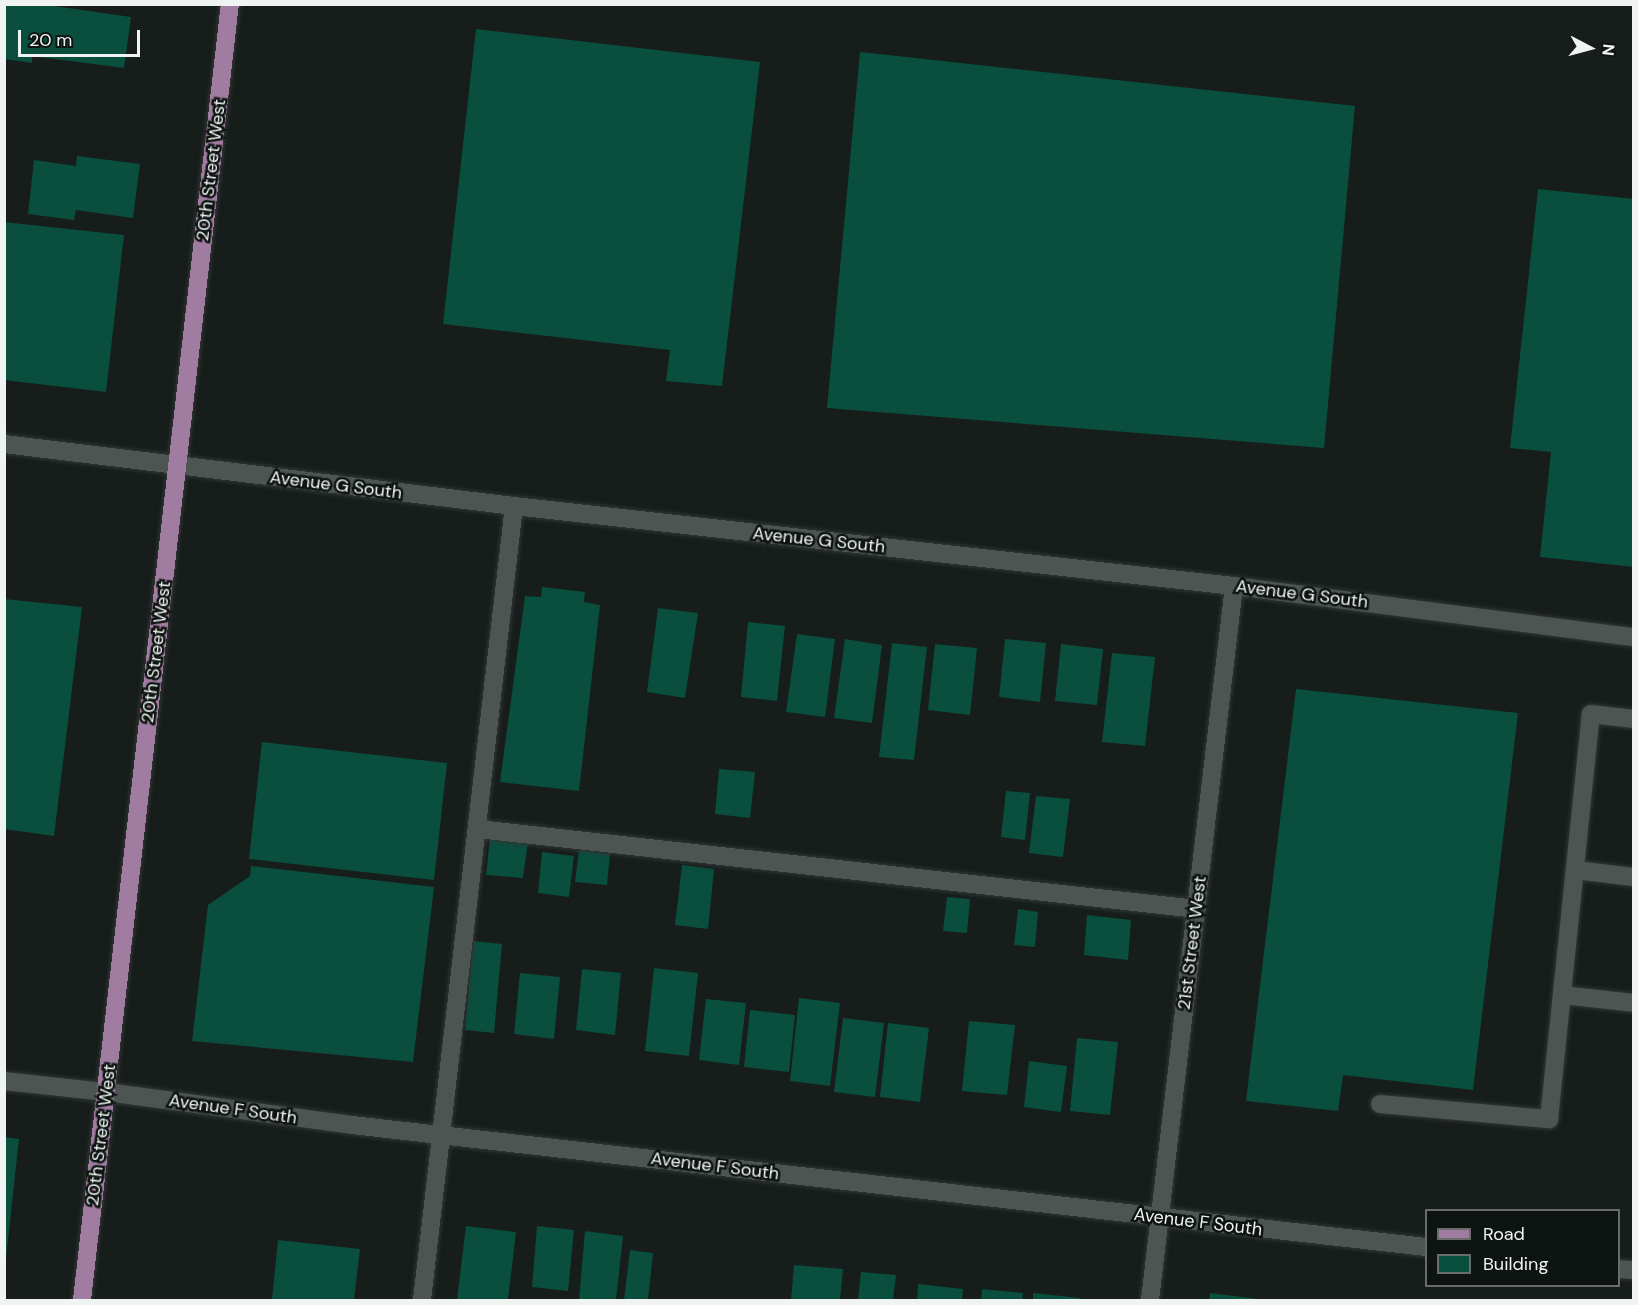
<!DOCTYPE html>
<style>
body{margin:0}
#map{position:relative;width:1638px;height:1305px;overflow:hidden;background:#161d1b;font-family:"DM Sans",sans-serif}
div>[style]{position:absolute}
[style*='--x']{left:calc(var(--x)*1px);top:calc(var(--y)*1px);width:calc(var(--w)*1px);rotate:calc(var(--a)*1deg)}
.building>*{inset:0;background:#0a4e3e}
.roads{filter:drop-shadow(0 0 2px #323635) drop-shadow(0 0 2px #323635)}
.minor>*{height:18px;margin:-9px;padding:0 9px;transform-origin:9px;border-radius:9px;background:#4d5552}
.major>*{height:18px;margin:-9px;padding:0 9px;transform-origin:9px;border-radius:9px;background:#a07ca1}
span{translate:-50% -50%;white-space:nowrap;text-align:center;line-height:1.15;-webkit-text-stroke:5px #0e1412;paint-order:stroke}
.street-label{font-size:18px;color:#eff3f2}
.frame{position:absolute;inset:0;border:6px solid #eff3f2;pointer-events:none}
.legend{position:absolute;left:1425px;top:1209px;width:195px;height:78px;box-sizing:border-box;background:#0e1412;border:2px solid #686d6c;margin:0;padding:8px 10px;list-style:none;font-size:18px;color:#eff3f2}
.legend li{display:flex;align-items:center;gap:12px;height:30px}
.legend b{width:30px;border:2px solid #686d6c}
.north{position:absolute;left:1560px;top:18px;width:60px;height:60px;-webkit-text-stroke:4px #0e1412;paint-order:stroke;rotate:96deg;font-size:16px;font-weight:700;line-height:24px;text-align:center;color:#eff3f2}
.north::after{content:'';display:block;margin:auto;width:21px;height:27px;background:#eff3f2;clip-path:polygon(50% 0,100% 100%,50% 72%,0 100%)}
.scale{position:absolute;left:18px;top:30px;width:122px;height:27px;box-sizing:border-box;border:3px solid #eff3f2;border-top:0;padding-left:8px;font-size:18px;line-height:21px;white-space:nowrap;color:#eff3f2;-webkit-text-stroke:4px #0e1412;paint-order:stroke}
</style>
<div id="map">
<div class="building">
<i style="clip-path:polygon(4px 4px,40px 4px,131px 17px,124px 68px,32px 56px,32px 63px,4px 59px)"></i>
<i style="clip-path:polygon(476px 29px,760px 62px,722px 386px,666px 381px,670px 350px,443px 324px)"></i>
<i style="clip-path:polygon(860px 52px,1355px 106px,1324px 448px,827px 408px)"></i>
<i style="clip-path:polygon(77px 156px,140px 164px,133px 218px,76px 210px,74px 220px,28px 214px,34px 160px,76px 166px)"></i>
<i style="clip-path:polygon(1538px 189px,1634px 199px,1634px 567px,1540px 557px,1551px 452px,1510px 448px)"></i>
<i style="clip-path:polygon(4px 222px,124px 235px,106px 392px,4px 380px)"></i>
<i style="clip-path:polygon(542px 587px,585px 592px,584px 602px,600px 605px,579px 791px,500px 782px,525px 596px,541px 597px)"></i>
<i style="clip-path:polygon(4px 599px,82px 607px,54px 836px,4px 829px)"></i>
<i style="clip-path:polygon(658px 608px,698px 613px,685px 698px,647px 692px)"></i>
<i style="clip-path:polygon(748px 622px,785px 626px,777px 701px,741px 697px)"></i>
<i style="clip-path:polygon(797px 634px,835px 639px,825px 717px,786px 712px)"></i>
<i style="clip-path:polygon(845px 639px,882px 645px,872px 723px,834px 718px)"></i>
<i style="clip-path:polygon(1005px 639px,1046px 643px,1040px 702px,999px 697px)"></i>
<i style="clip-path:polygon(892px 643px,927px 647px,914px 760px,879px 757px)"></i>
<i style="clip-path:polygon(935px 644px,977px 648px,970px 715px,928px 710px)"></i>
<i style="clip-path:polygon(1061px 644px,1103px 649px,1097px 705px,1055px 701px)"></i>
<i style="clip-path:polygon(1112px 653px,1155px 657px,1145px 746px,1102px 742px)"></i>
<i style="clip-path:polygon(1296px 689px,1518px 713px,1473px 1090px,1343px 1075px,1338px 1111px,1246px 1101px)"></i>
<i style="clip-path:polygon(262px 742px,447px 763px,434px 880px,249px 859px)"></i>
<i style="clip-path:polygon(719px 769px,755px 772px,750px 818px,715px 814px)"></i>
<i style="clip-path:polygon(1006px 791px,1030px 793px,1025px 840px,1001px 837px)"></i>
<i style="clip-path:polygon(1036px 796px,1070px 799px,1063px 857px,1029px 853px)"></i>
<i style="clip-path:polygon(490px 838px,528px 842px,523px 878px,486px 875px)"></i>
<i style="clip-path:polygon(579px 850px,610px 854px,607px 885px,575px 882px)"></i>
<i style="clip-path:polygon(542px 852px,574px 856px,569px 897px,538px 893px)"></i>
<i style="clip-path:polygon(682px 865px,714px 869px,708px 929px,675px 925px)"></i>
<i style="clip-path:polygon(251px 866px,434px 887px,413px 1062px,192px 1041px,208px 905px,250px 876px)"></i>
<i style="clip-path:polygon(947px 897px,970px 899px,967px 933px,943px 931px)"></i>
<i style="clip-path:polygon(1018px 909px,1038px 912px,1035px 947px,1014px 945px)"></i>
<i style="clip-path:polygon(1087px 915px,1131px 920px,1128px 960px,1084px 955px)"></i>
<i style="clip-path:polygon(473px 941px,502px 944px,494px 1033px,465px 1030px)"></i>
<i style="clip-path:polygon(654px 968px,698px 973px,689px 1056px,645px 1051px)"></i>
<i style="clip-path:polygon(582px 969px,621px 973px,615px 1035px,576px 1030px)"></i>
<i style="clip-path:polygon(520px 973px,560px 977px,554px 1039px,514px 1034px)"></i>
<i style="clip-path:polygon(799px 998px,840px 1003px,830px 1086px,790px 1081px)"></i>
<i style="clip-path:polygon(706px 999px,746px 1003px,739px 1065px,699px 1060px)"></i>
<i style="clip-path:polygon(750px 1010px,795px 1015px,789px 1072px,744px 1067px)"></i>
<i style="clip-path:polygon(843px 1018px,884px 1023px,875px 1097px,834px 1092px)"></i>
<i style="clip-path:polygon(969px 1021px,1015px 1025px,1007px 1095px,962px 1091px)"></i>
<i style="clip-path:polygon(888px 1023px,929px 1028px,920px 1102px,880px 1097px)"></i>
<i style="clip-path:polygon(1077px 1038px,1118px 1042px,1110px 1115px,1070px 1111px)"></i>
<i style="clip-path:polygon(1029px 1061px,1067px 1066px,1061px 1112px,1024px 1107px)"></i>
<i style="clip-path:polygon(4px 1137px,19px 1139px,6px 1258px,4px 1258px)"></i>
<i style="clip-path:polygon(466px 1226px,516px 1232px,508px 1300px,457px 1300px)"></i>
<i style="clip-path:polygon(537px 1226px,574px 1230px,568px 1291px,532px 1287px)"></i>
<i style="clip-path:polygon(585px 1231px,623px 1236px,616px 1300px,579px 1300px)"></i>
<i style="clip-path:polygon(278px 1240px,360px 1249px,354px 1300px,272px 1300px)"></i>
<i style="clip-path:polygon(630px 1250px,653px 1253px,648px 1300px,624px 1300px)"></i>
<i style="clip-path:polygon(794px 1265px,843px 1269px,840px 1300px,791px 1300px)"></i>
<i style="clip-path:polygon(861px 1272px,896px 1275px,893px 1300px,858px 1300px)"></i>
<i style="clip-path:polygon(918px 1284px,963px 1289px,962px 1300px,917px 1300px)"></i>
<i style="clip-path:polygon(982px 1289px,1023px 1293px,1022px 1300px,981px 1300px)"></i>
<i style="clip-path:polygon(1033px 1293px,1080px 1298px,1080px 1300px,1033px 1300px)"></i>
<i style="clip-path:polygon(1210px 1293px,1258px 1299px,1258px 1300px,1209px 1300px)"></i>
</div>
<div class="roads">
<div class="minor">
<i style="--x:4;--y:444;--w:514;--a:6.93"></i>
<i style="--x:514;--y:506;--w:724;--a:6.34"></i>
<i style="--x:1234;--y:586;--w:403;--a:7.3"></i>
<i style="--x:478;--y:829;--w:723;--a:6.35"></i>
<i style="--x:1575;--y:870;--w:59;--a:6.8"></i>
<i style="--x:1562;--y:995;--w:72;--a:6.3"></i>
<i style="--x:4;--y:1081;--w:103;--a:6.2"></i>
<i style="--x:106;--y:1092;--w:248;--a:7.6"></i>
<i style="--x:352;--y:1125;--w:1081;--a:6.48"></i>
<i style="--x:1380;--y:1104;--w:170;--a:5.1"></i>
<i style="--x:1549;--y:1119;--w:407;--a:-84.1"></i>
<i style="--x:1591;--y:714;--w:43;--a:6.6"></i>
<i style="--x:1618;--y:1269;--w:16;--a:4"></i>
<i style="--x:422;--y:1300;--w:799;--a:-83.39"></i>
<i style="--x:1150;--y:1300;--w:719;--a:-83.29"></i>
</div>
<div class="major">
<i style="--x:82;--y:1300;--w:1304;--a:-83.49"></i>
</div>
</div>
<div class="street-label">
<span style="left:211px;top:170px;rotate:-83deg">20th Street West</span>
<span style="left:336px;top:485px;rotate:7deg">Avenue G South</span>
<span style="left:819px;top:540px;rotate:6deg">Avenue G South</span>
<span style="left:1302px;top:594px;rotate:7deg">Avenue G South</span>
<span style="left:156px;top:652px;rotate:-83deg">20th Street West</span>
<span style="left:1192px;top:943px;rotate:-83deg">21st Street West</span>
<span style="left:233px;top:1109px;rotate:8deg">Avenue F South</span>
<span style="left:101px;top:1135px;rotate:-83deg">20th Street West</span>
<span style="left:715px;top:1166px;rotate:7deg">Avenue F South</span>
<span style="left:1198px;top:1222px;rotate:7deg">Avenue F South</span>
</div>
<div class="frame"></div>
<ul class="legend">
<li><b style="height:8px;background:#a07ca1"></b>Road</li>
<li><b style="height:16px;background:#0a4e3e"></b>Building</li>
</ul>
<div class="north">N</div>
<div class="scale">20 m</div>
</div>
